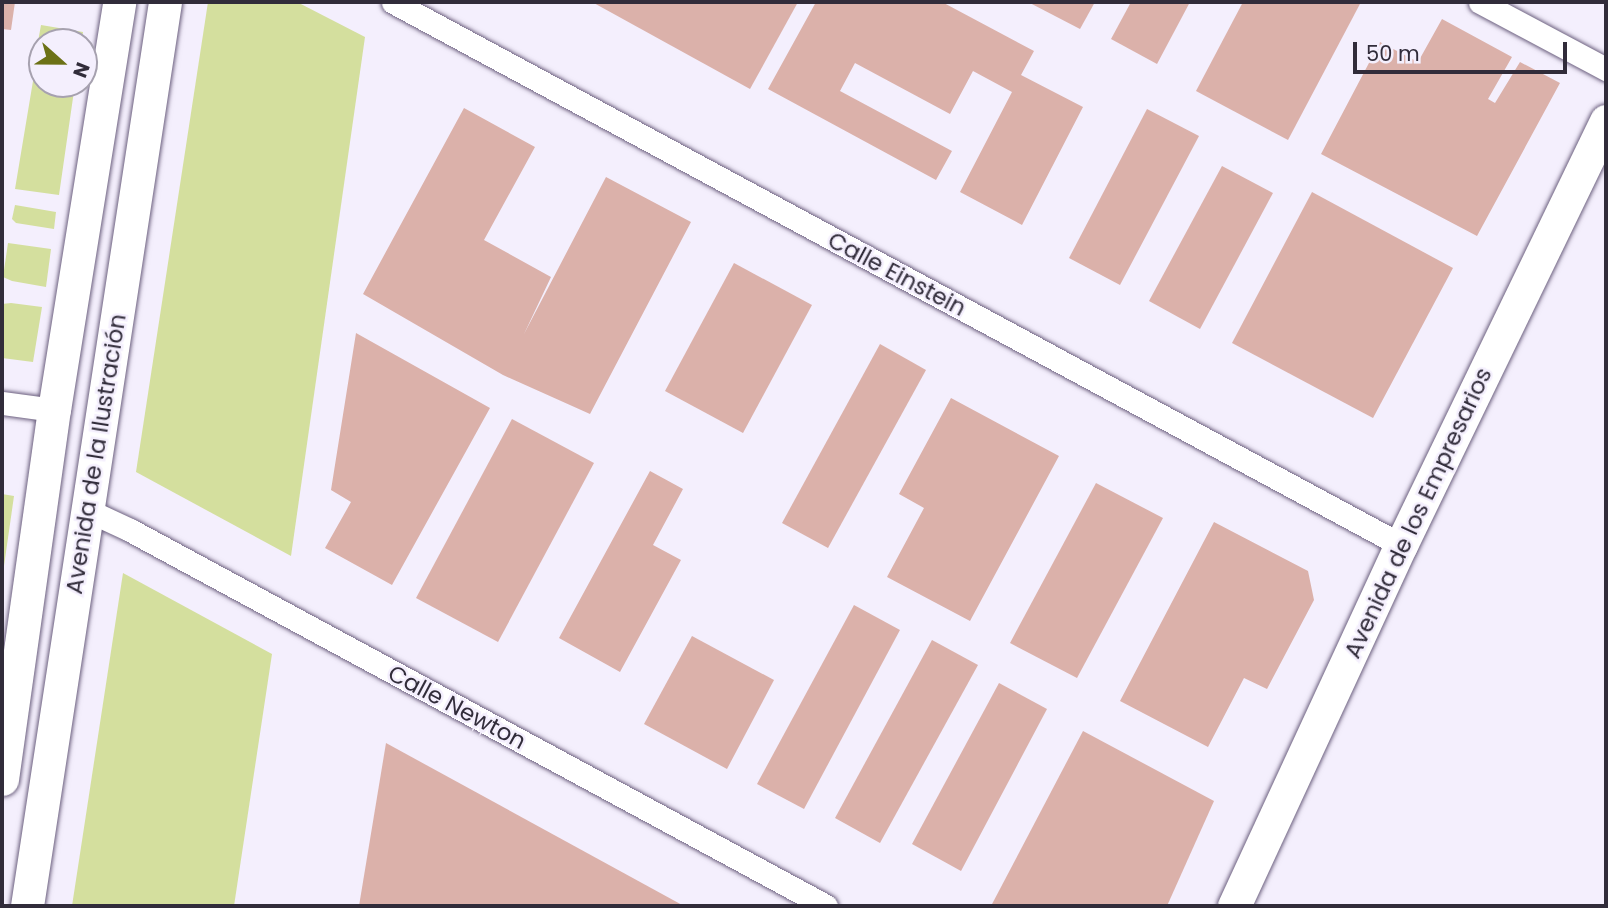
<!DOCTYPE html>
<meta charset="utf-8">
<style>
body{margin:0}
#map{position:relative;width:1608px;height:908px;overflow:hidden;background:#f4effd;font-family:Poppins,sans-serif}
div>[style]{position:absolute}
[style*='--x']{left:calc(var(--x)*1px);top:calc(var(--y)*1px);width:calc(var(--w)*1px);rotate:calc(var(--a)*1deg)}
.green>*{inset:0;background:#d4df9e}
.building>*{inset:0;background:#dbb1aa}
.roads{filter:drop-shadow(0 0 2px #6c607f) drop-shadow(0 0 2px #6c607f)}
.street>*{height:23px;margin:-11.5px;padding:0 11.5px;transform-origin:11.5px;border-radius:11.5px;background:#fff}
.secondary>*{height:33px;margin:-16.5px;padding:0 16.5px;transform-origin:16.5px;border-radius:16.5px;background:#fff}
span{translate:-50% -50%;white-space:nowrap;text-align:center;line-height:1.15;-webkit-text-stroke:5px #f4effd;paint-order:stroke}
.street-label{font-size:23px;color:#312c3a}
.frame{position:absolute;inset:0;border:4px solid #312c3a;pointer-events:none}
.north{position:absolute;left:28px;top:28px;width:70px;height:70px;box-sizing:border-box;background:#f4effd;border:2px solid #a6a1af;border-radius:50%;rotate:111deg;font-size:19px;font-weight:700;line-height:28px;text-align:center;color:#312c3a}
.north::after{content:'';display:block;margin:auto;width:24px;height:32px;background:#6c7116;clip-path:polygon(50% 0,100% 100%,50% 72%,0 100%)}
.scale{position:absolute;left:1353px;top:42px;width:214px;height:32px;box-sizing:border-box;border:4px solid #312c3a;border-top:0;padding-left:9px;font-size:21px;line-height:24px;white-space:nowrap;color:#312c3a;-webkit-text-stroke:5px #f4effd;paint-order:stroke}
</style>
<div id="map">
<div class="green">
<i style="clip-path:polygon(208px 2px,297px 2px,365px 37px,291px 556px,136px 472px)"></i>
<i style="clip-path:polygon(41px 25px,83px 32px,82px 42px,42px 42px,42px 48px,37px 47px)"></i>
<i style="clip-path:polygon(36px 63px,42px 64px,42px 84px,75px 84px,59px 195px,15px 189px)"></i>
<i style="clip-path:polygon(15px 205px,56px 212px,54px 229px,16px 223px,12px 219px)"></i>
<i style="clip-path:polygon(8px 243px,51px 249px,46px 287px,12px 281px,3px 277px)"></i>
<i style="clip-path:polygon(11px 303px,42px 307px,33px 362px,2px 358px,2px 304px)"></i>
<i style="clip-path:polygon(2px 494px,14px 496px,2px 580px)"></i>
<i style="clip-path:polygon(123px 573px,272px 654px,234px 906px,72px 906px)"></i>
</div>
<div class="building">
<i style="clip-path:polygon(2px 2px,15px 2px,11px 30px,2px 29px)"></i>
<i style="clip-path:polygon(592px 2px,798px 2px,750px 89px)"></i>
<i style="clip-path:polygon(816px 2px,942px 2px,1034px 51px,1021px 75px,1083px 107px,1022px 225px,960px 192px,1012px 92px,973px 71px,950px 114px,855px 63px,840px 91px,952px 151px,936px 180px,768px 89px)"></i>
<i style="clip-path:polygon(1028px 2px,1095px 2px,1080px 29px)"></i>
<i style="clip-path:polygon(1131px 2px,1190px 2px,1157px 64px,1111px 39px)"></i>
<i style="clip-path:polygon(1243px 2px,1361px 2px,1288px 140px,1196px 91px)"></i>
<i style="clip-path:polygon(1442px 19px,1512px 57px,1488px 99px,1495px 103px,1520px 62px,1560px 83px,1477px 236px,1321px 154px,1380px 42px,1418px 62px)"></i>
<i style="clip-path:polygon(464px 108px,535px 147px,484px 240px,551px 277px,524px 334px,606px 177px,691px 222px,590px 414px,503px 375px,363px 294px)"></i>
<i style="clip-path:polygon(1147px 109px,1199px 136px,1120px 285px,1069px 258px)"></i>
<i style="clip-path:polygon(1222px 166px,1273px 193px,1200px 329px,1149px 301px)"></i>
<i style="clip-path:polygon(1312px 192px,1453px 268px,1373px 418px,1232px 343px)"></i>
<i style="clip-path:polygon(734px 263px,812px 305px,743px 433px,665px 391px)"></i>
<i style="clip-path:polygon(356px 333px,490px 408px,392px 585px,325px 548px,351px 502px,331px 490px)"></i>
<i style="clip-path:polygon(880px 344px,926px 370px,828px 548px,782px 523px)"></i>
<i style="clip-path:polygon(951px 398px,1059px 456px,970px 621px,887px 577px,924px 508px,899px 494px)"></i>
<i style="clip-path:polygon(512px 419px,594px 463px,498px 642px,416px 598px)"></i>
<i style="clip-path:polygon(650px 471px,683px 489px,653px 545px,681px 560px,620px 672px,559px 638px)"></i>
<i style="clip-path:polygon(1096px 483px,1163px 518px,1077px 678px,1010px 643px)"></i>
<i style="clip-path:polygon(1214px 522px,1308px 571px,1314px 600px,1267px 689px,1244px 678px,1208px 747px,1120px 701px)"></i>
<i style="clip-path:polygon(854px 605px,900px 630px,804px 809px,757px 784px)"></i>
<i style="clip-path:polygon(692px 636px,774px 680px,727px 769px,644px 724px)"></i>
<i style="clip-path:polygon(932px 640px,978px 665px,880px 843px,835px 818px)"></i>
<i style="clip-path:polygon(999px 683px,1047px 709px,961px 871px,912px 844px)"></i>
<i style="clip-path:polygon(1083px 731px,1214px 801px,1167px 906px,991px 906px)"></i>
<i style="clip-path:polygon(386px 743px,684px 906px,359px 906px)"></i>
</div>
<div class="roads">
<div class="street">
<i style="--x:393;--y:2;--w:1145;--a:28.31"></i>
<i style="--x:1480;--y:2;--w:143;--a:28"></i>
<i style="--x:2;--y:403;--w:52;--a:7.7"></i>
<i style="--x:87;--y:510;--w:47;--a:24.9"></i>
<i style="--x:130;--y:530;--w:791;--a:28.38"></i>
</div>
<div class="secondary">
<i style="--x:2;--y:779;--w:373;--a:-82"></i>
<i style="--x:54;--y:410;--w:413;--a:-80.9"></i>
<i style="--x:27;--y:906;--w:914;--a:-81.32"></i>
<i style="--x:1234;--y:906;--w:398;--a:-65.2"></i>
<i style="--x:1401;--y:545;--w:471;--a:-64.2"></i>
</div>
</div>
<div class="street-label">
<span style="left:897px;top:274px;rotate:28deg">Calle Einstein</span>
<span style="left:96px;top:454px;rotate:-81deg">Avenida de la Ilustración</span>
<span style="left:1418px;top:513px;rotate:-65deg">Avenida de los Empresarios</span>
<span style="left:457px;top:707px;rotate:28deg">Calle Newton</span>
</div>
<div class="frame"></div>
<div class="north">N</div>
<div class="scale">50 m</div>
</div>
